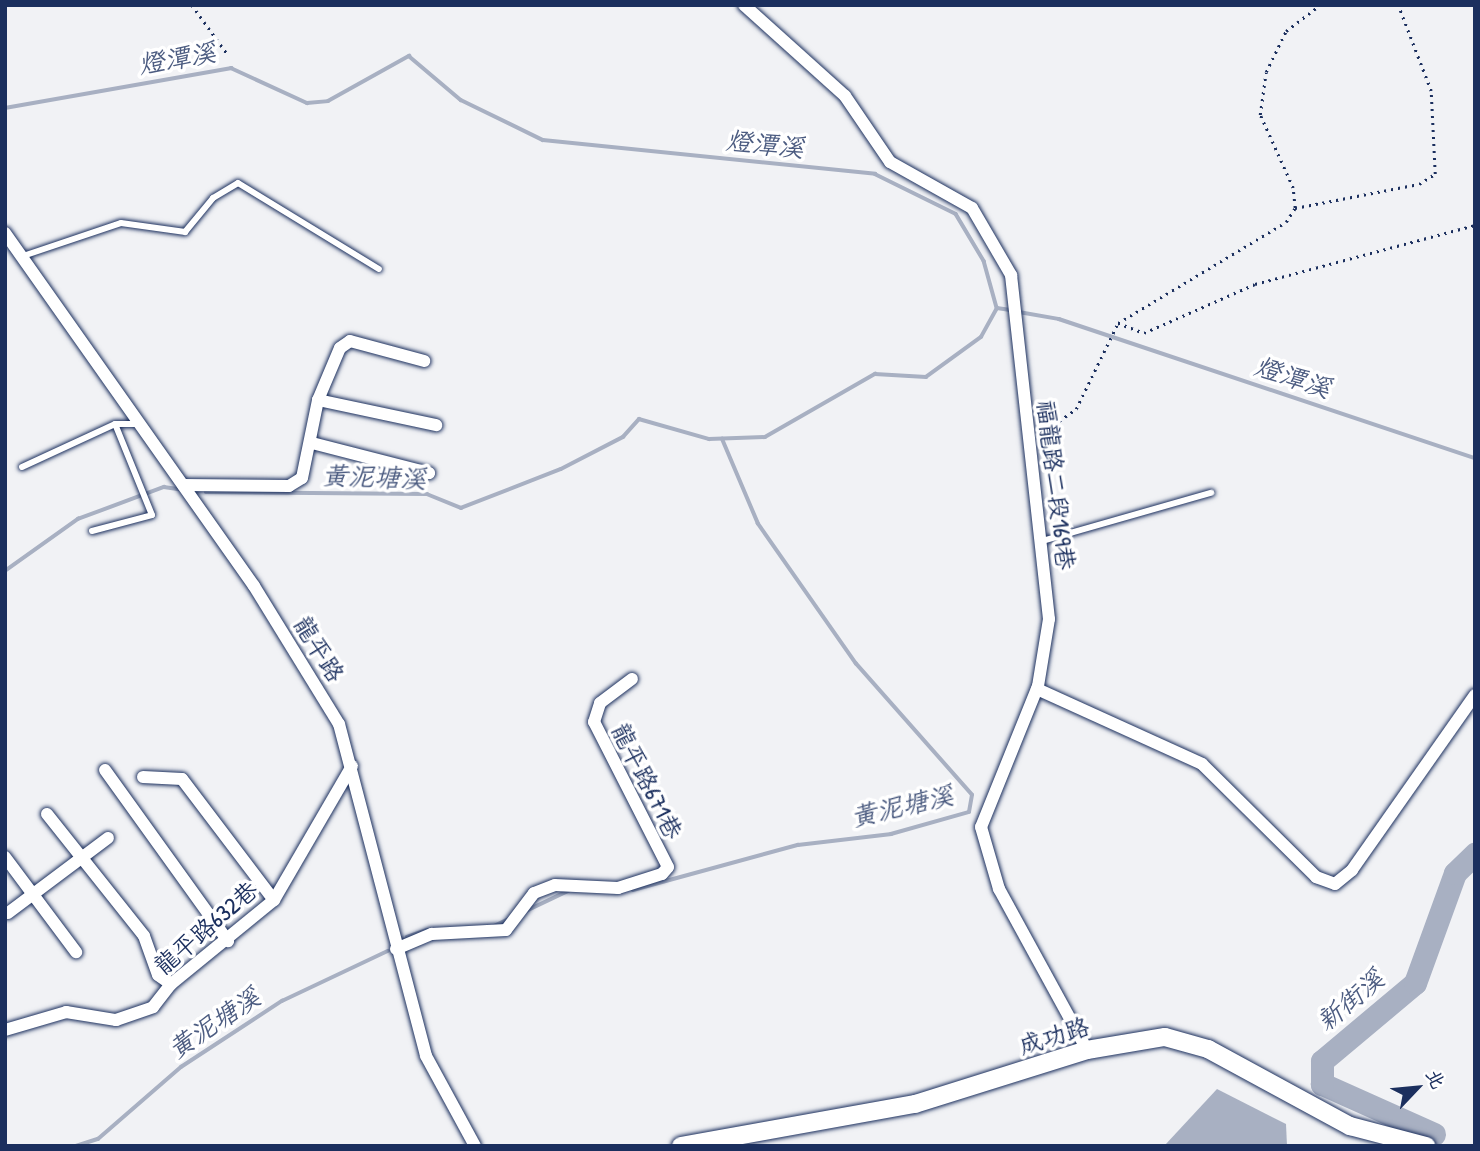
<!DOCTYPE html>
<meta charset="utf-8">
<style>
body{margin:0}
#map{position:relative;width:1480px;height:1151px;overflow:hidden;background:#f1f2f5;font-family:"Patrick Hand","LXGW WenKai TC",sans-serif}
div>[style]{position:absolute}
[style*='--x']{left:calc(var(--x)*1px);top:calc(var(--y)*1px);width:calc(var(--w)*1px);rotate:calc(var(--a)*1deg)}
.water>*{inset:0;background:#a8b0c2}
.stream>*{height:3.5px;margin:-1.75px;padding:0 1.75px;transform-origin:1.75px;border-radius:1.75px;background:#a8b0c2}
.river>*{height:23px;margin:-11.5px;padding:0 11.5px;transform-origin:11.5px;border-radius:11.5px;background:#a8b0c2}
.path>*{height:2.5px;margin-top:-1.25px;transform-origin:0;background:repeating-linear-gradient(90deg,#1b2f5e 0 2px,transparent 0 7px)}
.roads{filter:drop-shadow(0 0 2px #1b2f5e) drop-shadow(0 0 2px #1b2f5e)}
.lane>*{height:6px;margin:-3px;padding:0 3px;transform-origin:3px;border-radius:3px;background:#fff}
.street>*{height:12px;margin:-6px;padding:0 6px;transform-origin:6px;border-radius:6px;background:#fff}
.secondary>*{height:18px;margin:-9px;padding:0 9px;transform-origin:9px;border-radius:9px;background:#fff}
span{translate:-50% -50%;white-space:nowrap;text-align:center;line-height:1.15;-webkit-text-stroke:7px #fff;paint-order:stroke}
.street-label{font-size:24px;color:#1b2f5e}
.water-label{font-size:26px;color:#4c5c81;font-style:italic}
.frame{position:absolute;inset:0;border:7px solid #1b2f5e;pointer-events:none}
.north{position:absolute;left:1382px;top:1053px;width:70px;height:70px;-webkit-text-stroke:5px #fff;paint-order:stroke;rotate:64deg;font-size:19px;font-weight:700;line-height:28px;text-align:center;color:#1b2f5e}
.north::after{content:'';display:block;margin:auto;width:24px;height:32px;background:#1b2f5e;clip-path:polygon(50% 0,100% 100%,50% 72%,0 100%)}
</style>
<div id="map">
<div class="water">
<i style="clip-path:polygon(1217px 1089px,1286px 1124px,1287px 1146px,1165px 1145px)"></i>
</div>
<div class="stream">
<i style="--x:5;--y:108;--w:230;--a:-10"></i>
<i style="--x:231;--y:68;--w:84;--a:24.7"></i>
<i style="--x:307;--y:103;--w:21;--a:-5"></i>
<i style="--x:328;--y:101;--w:93;--a:-29.1"></i>
<i style="--x:409;--y:56;--w:68;--a:40.2"></i>
<i style="--x:461;--y:100;--w:91;--a:26"></i>
<i style="--x:543;--y:140;--w:334;--a:5.8"></i>
<i style="--x:875;--y:174;--w:90;--a:26.3"></i>
<i style="--x:956;--y:214;--w:55;--a:59.2"></i>
<i style="--x:984;--y:261;--w:49;--a:74.5"></i>
<i style="--x:997;--y:308;--w:15;--a:8"></i>
<i style="--x:1019;--y:312;--w:41;--a:9.9"></i>
<i style="--x:1059;--y:319;--w:439;--a:18.5"></i>
<i style="--x:206;--y:492;--w:221;--a:0.5"></i>
<i style="--x:427;--y:494;--w:37;--a:22"></i>
<i style="--x:461;--y:508;--w:107;--a:-21.3"></i>
<i style="--x:561;--y:469;--w:70;--a:-27.3"></i>
<i style="--x:623;--y:437;--w:24;--a:-48"></i>
<i style="--x:639;--y:419;--w:73;--a:15.9"></i>
<i style="--x:709;--y:439;--w:56;--a:-2"></i>
<i style="--x:765;--y:437;--w:127;--a:-29.8"></i>
<i style="--x:875;--y:374;--w:51;--a:3.4"></i>
<i style="--x:926;--y:377;--w:68;--a:-36"></i>
<i style="--x:981;--y:337;--w:33;--a:-61"></i>
<i style="--x:5;--y:571;--w:90;--a:-35.5"></i>
<i style="--x:78;--y:519;--w:92;--a:-20.4"></i>
<i style="--x:164;--y:487;--w:15;--a:8"></i>
<i style="--x:633;--y:890;--w:171;--a:-15.3"></i>
<i style="--x:798;--y:845;--w:94;--a:-6.7"></i>
<i style="--x:891;--y:834;--w:81;--a:-15.8"></i>
<i style="--x:969;--y:812;--w:17;--a:-80"></i>
<i style="--x:972;--y:795;--w:175;--a:-131.5"></i>
<i style="--x:856;--y:664;--w:171;--a:-125"></i>
<i style="--x:758;--y:524;--w:92;--a:-113"></i>
<i style="--x:526;--y:911;--w:49;--a:-25.5"></i>
<i style="--x:494;--y:926;--w:17;--a:-25"></i>
<i style="--x:407;--y:937;--w:21;--a:-19"></i>
<i style="--x:76;--y:1146;--w:23;--a:-18"></i>
<i style="--x:98;--y:1139;--w:110;--a:-40.9"></i>
<i style="--x:181;--y:1067;--w:121;--a:-33.2"></i>
<i style="--x:282;--y:1001;--w:117;--a:-25.3"></i>
</div>
<div class="river">
<i style="--x:1434;--y:1134;--w:123;--a:-155.9"></i>
<i style="--x:1322;--y:1084;--w:23;--a:-90"></i>
<i style="--x:1322;--y:1061;--w:121;--a:-40"></i>
<i style="--x:1415;--y:983;--w:117;--a:-70"></i>
<i style="--x:1455;--y:873;--w:28;--a:-44"></i>
</div>
<div class="path">
<i style="--x:192;--y:5;--w:62;--a:54.2"></i>
<i style="--x:1295;--y:208;--w:126;--a:-11"></i>
<i style="--x:1419;--y:184;--w:19;--a:-32"></i>
<i style="--x:1435;--y:174;--w:83;--a:-92.8"></i>
<i style="--x:1431;--y:91;--w:92;--a:-111"></i>
<i style="--x:1118;--y:323;--w:28;--a:21"></i>
<i style="--x:1144;--y:333;--w:121;--a:-23.8"></i>
<i style="--x:1255;--y:284;--w:228;--a:-15"></i>
<i style="--x:1042;--y:433;--w:42;--a:-35.2"></i>
<i style="--x:1076;--y:409;--w:96;--a:-64"></i>
<i style="--x:1118;--y:323;--w:196;--a:-31"></i>
<i style="--x:1286;--y:222;--w:17;--a:-57"></i>
<i style="--x:1295;--y:208;--w:20;--a:-96"></i>
<i style="--x:1293;--y:188;--w:80;--a:-114.3"></i>
<i style="--x:1260;--y:115;--w:43;--a:-82.1"></i>
<i style="--x:1266;--y:72;--w:46;--a:-64"></i>
<i style="--x:1286;--y:31;--w:43;--a:-37.4"></i>
</div>
<div class="roads">
<div class="lane">
<i style="--x:23;--y:256;--w:103;--a:-18.6"></i>
<i style="--x:121;--y:223;--w:65;--a:8"></i>
<i style="--x:185;--y:232;--w:44;--a:-50.5"></i>
<i style="--x:213;--y:198;--w:29;--a:-31"></i>
<i style="--x:238;--y:183;--w:165;--a:31.4"></i>
<i style="--x:22;--y:467;--w:102;--a:-24.8"></i>
<i style="--x:115;--y:424;--w:22;--a:0"></i>
<i style="--x:92;--y:531;--w:62;--a:-14.9"></i>
<i style="--x:152;--y:515;--w:98;--a:-112.1"></i>
<i style="--x:1042;--y:541;--w:176;--a:-15.9"></i>
</div>
<div class="street">
<i style="--x:744;--y:5;--w:136;--a:42"></i>
<i style="--x:845;--y:96;--w:80;--a:55.7"></i>
<i style="--x:890;--y:162;--w:94;--a:29.3"></i>
<i style="--x:972;--y:208;--w:78;--a:59.8"></i>
<i style="--x:1011;--y:275;--w:346;--a:83.7"></i>
<i style="--x:1049;--y:619;--w:68;--a:99.3"></i>
<i style="--x:1038;--y:686;--w:152;--a:112"></i>
<i style="--x:981;--y:827;--w:65;--a:73.8"></i>
<i style="--x:999;--y:889;--w:183;--a:61.3"></i>
<i style="--x:5;--y:233;--w:432;--a:54.8"></i>
<i style="--x:254;--y:586;--w:162;--a:58.4"></i>
<i style="--x:339;--y:724;--w:343;--a:75.3"></i>
<i style="--x:426;--y:1056;--w:102;--a:61.4"></i>
<i style="--x:318;--y:400;--w:121;--a:12"></i>
<i style="--x:312;--y:443;--w:121;--a:14.4"></i>
<i style="--x:183;--y:485;--w:106;--a:0.5"></i>
<i style="--x:289;--y:486;--w:15;--a:-32"></i>
<i style="--x:302;--y:478;--w:80;--a:-78.4"></i>
<i style="--x:318;--y:400;--w:56;--a:-67.1"></i>
<i style="--x:340;--y:348;--w:12;--a:-35"></i>
<i style="--x:350;--y:341;--w:77;--a:15.1"></i>
<i style="--x:1037;--y:689;--w:181;--a:24.4"></i>
<i style="--x:1202;--y:764;--w:161;--a:44.7"></i>
<i style="--x:1316;--y:877;--w:20;--a:20"></i>
<i style="--x:1335;--y:884;--w:22;--a:-39"></i>
<i style="--x:1352;--y:870;--w:214;--a:-54.9"></i>
<i style="--x:105;--y:770;--w:211;--a:54.3"></i>
<i style="--x:143;--y:777;--w:39;--a:3"></i>
<i style="--x:182;--y:779;--w:152;--a:52.8"></i>
<i style="--x:47;--y:814;--w:156;--a:51.5"></i>
<i style="--x:144;--y:936;--w:41;--a:70.3"></i>
<i style="--x:158;--y:975;--w:16;--a:35"></i>
<i style="--x:5;--y:857;--w:119;--a:53.2"></i>
<i style="--x:8;--y:913;--w:125;--a:-36.9"></i>
<i style="--x:396;--y:949;--w:39;--a:-23"></i>
<i style="--x:432;--y:934;--w:74;--a:-3.1"></i>
<i style="--x:506;--y:930;--w:46;--a:-52.9"></i>
<i style="--x:534;--y:893;--w:22;--a:-21"></i>
<i style="--x:555;--y:885;--w:63;--a:2.7"></i>
<i style="--x:618;--y:888;--w:46;--a:-17.7"></i>
<i style="--x:662;--y:874;--w:9;--a:-49"></i>
<i style="--x:668;--y:867;--w:163;--a:-117"></i>
<i style="--x:594;--y:722;--w:20;--a:-72"></i>
<i style="--x:600;--y:703;--w:40;--a:-37"></i>
<i style="--x:5;--y:1030;--w:64;--a:-16.4"></i>
<i style="--x:66;--y:1012;--w:51;--a:9.1"></i>
<i style="--x:116;--y:1020;--w:39;--a:-19"></i>
<i style="--x:153;--y:1007;--w:29;--a:-52"></i>
<i style="--x:171;--y:984;--w:133;--a:-39.2"></i>
<i style="--x:274;--y:900;--w:155;--a:-59.8"></i>
</div>
<div class="secondary">
<i style="--x:681;--y:1146;--w:238;--a:-10.2"></i>
<i style="--x:915;--y:1104;--w:180;--a:-17.4"></i>
<i style="--x:1087;--y:1050;--w:79;--a:-9.5"></i>
<i style="--x:1165;--y:1037;--w:45;--a:15.6"></i>
<i style="--x:1208;--y:1049;--w:162;--a:28.5"></i>
<i style="--x:1350;--y:1126;--w:79;--a:14.7"></i>
</div>
</div>
<div class="street-label">
<span style="left:1056px;top:485px;rotate:83deg">福龍路二段169巷</span>
<span style="left:319px;top:649px;rotate:58deg">龍平路</span>
<span style="left:647px;top:781px;rotate:63deg">龍平路671巷</span>
<span style="left:206px;top:928px;rotate:-41deg">龍平路632巷</span>
<span style="left:1054px;top:1036px;rotate:-17deg">成功路</span>
</div>
<div class="water-label">
<span style="left:177px;top:58px;rotate:-10deg">燈潭溪</span>
<span style="left:765px;top:144px;rotate:6deg">燈潭溪</span>
<span style="left:1293px;top:377px;rotate:18deg">燈潭溪</span>
<span style="left:374px;top:477px;rotate:2deg">黃泥塘溪</span>
<span style="left:902px;top:806px;rotate:-13deg">黃泥塘溪</span>
<span style="left:1350px;top:1000px;rotate:-40deg">新街溪</span>
<span style="left:214px;top:1023px;rotate:-34deg">黃泥塘溪</span>
</div>
<div class="frame"></div>
<div class="north">北</div>
</div>
